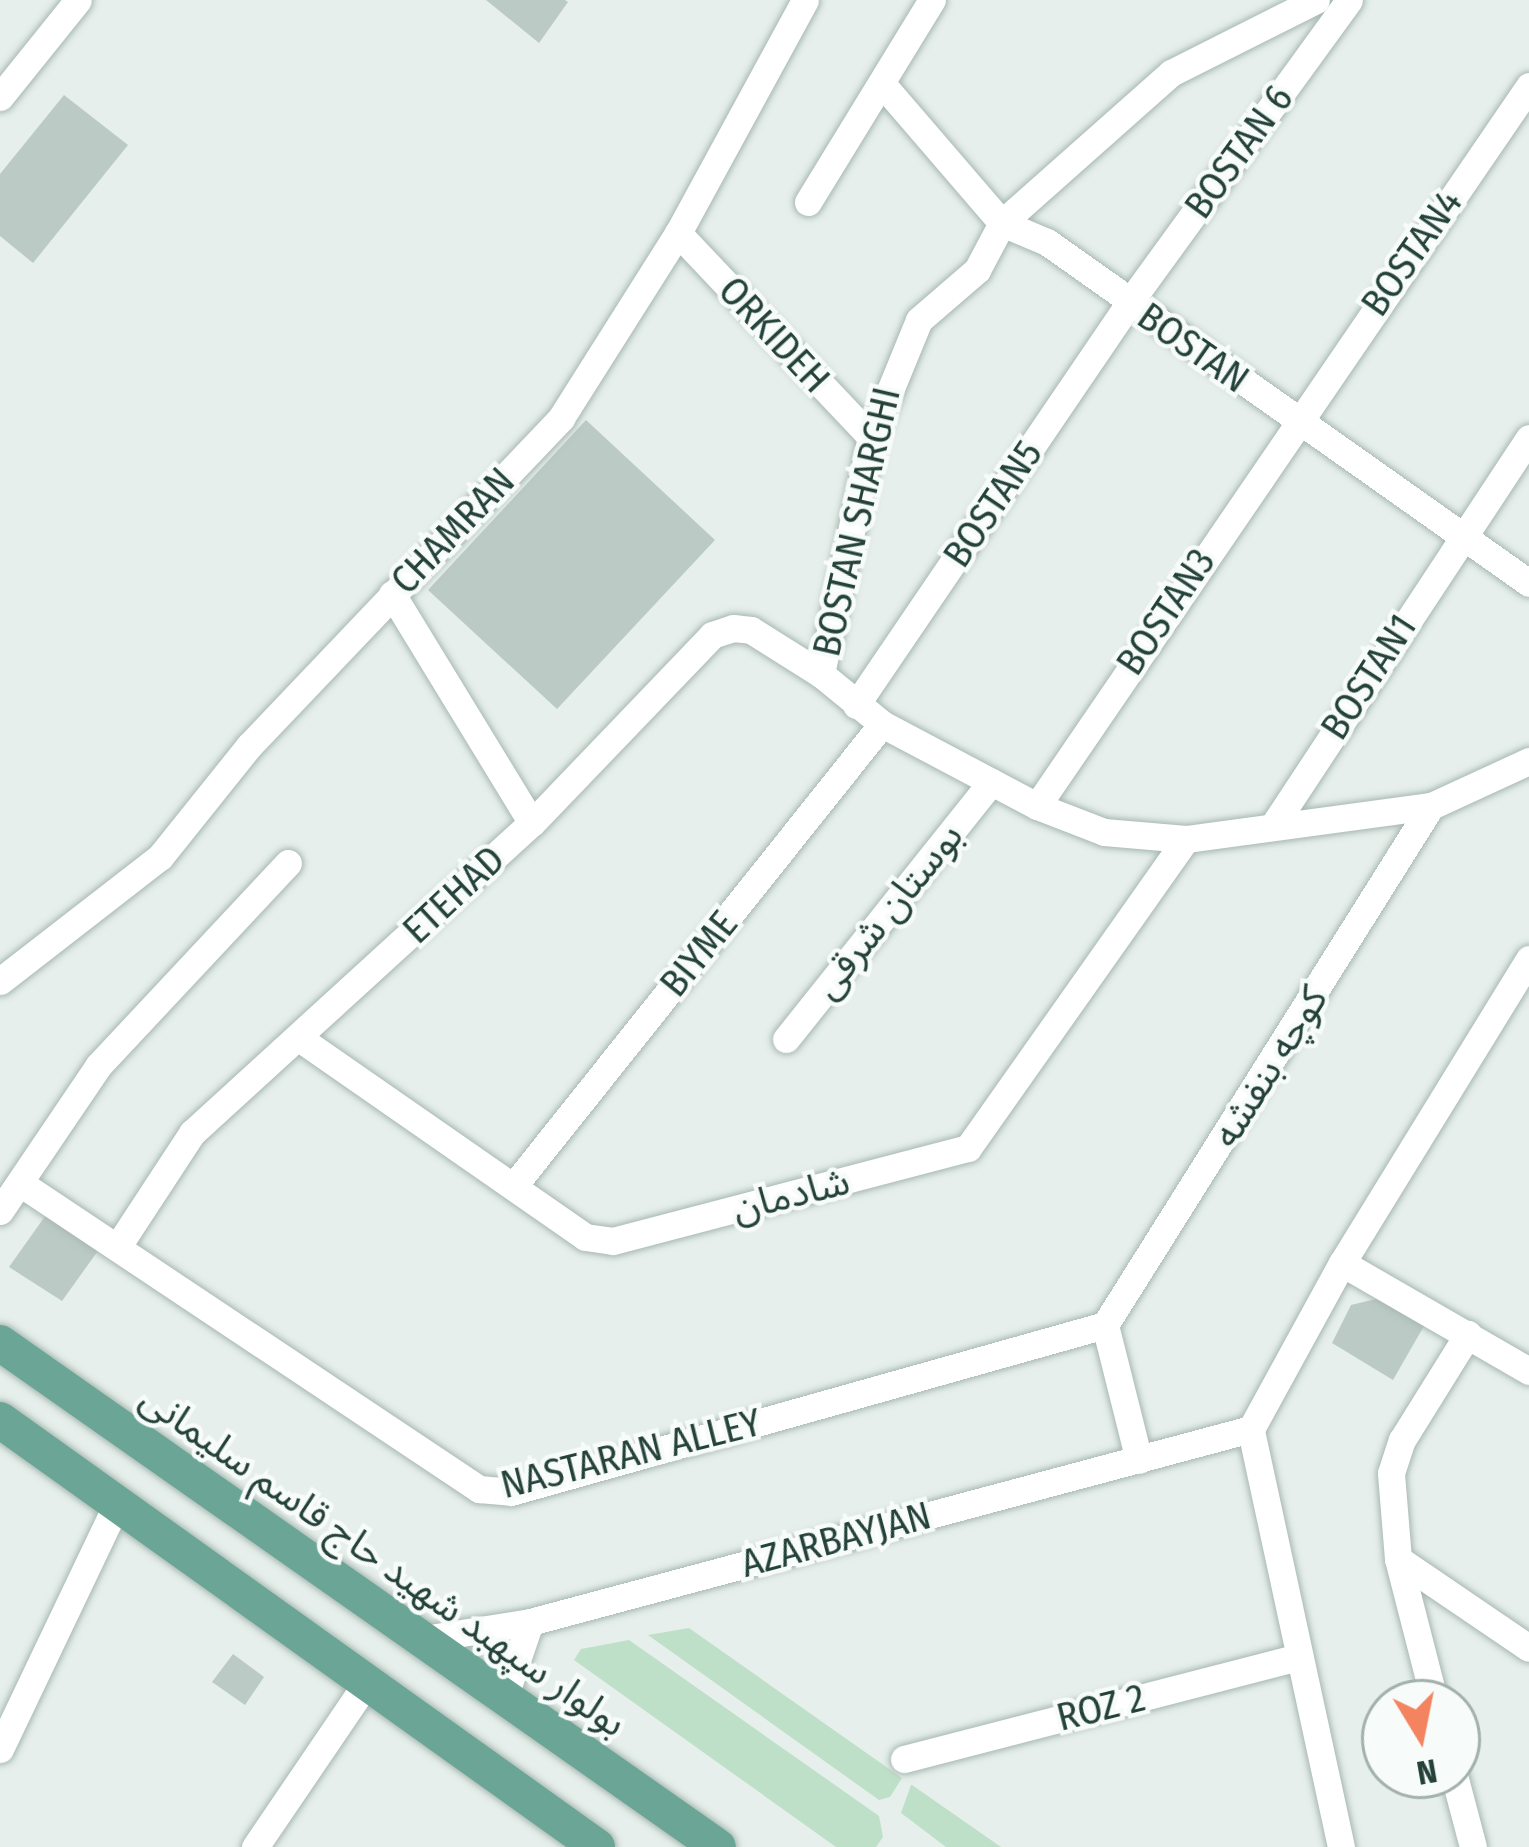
<!DOCTYPE html>
<meta charset="utf-8">
<style>
body{margin:0}
#map{position:relative;width:1529px;height:1847px;overflow:hidden;background:#e6efeb;font-family:"Fira Sans Condensed","Noto Sans Arabic",sans-serif}
div>[style]{position:absolute}
[style*='--x']{left:calc(var(--x)*1px);top:calc(var(--y)*1px);width:calc(var(--w)*1px);rotate:calc(var(--a)*1deg)}
.green>*{inset:0;background:#bfe0c8}
.building>*{inset:0;background:#bbcac4}
.roads{filter:drop-shadow(0 0 3px #a8b8b2) drop-shadow(0 0 3px #a8b8b2)}
.minor>*{height:27px;margin:-13.5px;padding:0 13.5px;transform-origin:13.5px;border-radius:13.5px;background:#fff}
.major>*{height:36px;margin:-18px;padding:0 18px;transform-origin:18px;border-radius:18px;background:#6aa596}
span{translate:-50% -50%;white-space:nowrap;text-align:center;line-height:1.15;-webkit-text-stroke:9px #f7fbf9;paint-order:stroke}
.street-label{font-size:39px;color:#24423a}
.north{position:absolute;left:1361px;top:1679px;width:120px;height:120px;box-sizing:border-box;background:#f7fbf9;border:3px solid #a3b1ad;border-radius:50%;rotate:170deg;font-size:33px;font-weight:700;line-height:48px;text-align:center;color:#24423a}
.north::after{content:'';display:block;margin:auto;width:42px;height:54px;background:#f4845f;clip-path:polygon(50% 0,100% 100%,50% 72%,0 100%)}
</style>
<div id="map">
<div class="green">
<i style="clip-path:polygon(689px 1628px,902px 1778px,890px 1797px,879px 1800px,648px 1635px)"></i>
<i style="clip-path:polygon(629px 1640px,879px 1816px,883px 1837px,876px 1847px,836px 1847px,574px 1660px,581px 1649px)"></i>
<i style="clip-path:polygon(911px 1785px,912px 1785px,1001px 1847px,946px 1847px,901px 1813px)"></i>
</div>
<div class="building">
<i style="clip-path:polygon(486px 0,565px 0,568px 2px,539px 43px)"></i>
<i style="clip-path:polygon(64px 95px,128px 145px,33px 263px,0 236px,0 174px)"></i>
<i style="clip-path:polygon(586px 420px,715px 540px,557px 709px,428px 590px)"></i>
<i style="clip-path:polygon(53px 1205px,105px 1241px,62px 1301px,9px 1267px)"></i>
<i style="clip-path:polygon(1380px 1298px,1428px 1319px,1393px 1380px,1332px 1343px,1351px 1305px)"></i>
<i style="clip-path:polygon(233px 1654px,264px 1677px,245px 1705px,212px 1682px)"></i>
</div>
<div class="roads">
<div class="minor">
<i style="--x:884;--y:86;--w:181;--a:49.3"></i>
<i style="--x:1002;--y:223;--w:49;--a:22.9"></i>
<i style="--x:1047;--y:242;--w:590;--a:35.28"></i>
<i style="--x:0;--y:97;--w:124;--a:-51.2"></i>
<i style="--x:808;--y:202;--w:237;--a:-58.5"></i>
<i style="--x:678;--y:233;--w:281;--a:46.6"></i>
<i style="--x:392;--y:594;--w:268;--a:58.6"></i>
<i style="--x:821;--y:674;--w:242;--a:-78.1"></i>
<i style="--x:871;--y:437;--w:126;--a:-67.7"></i>
<i style="--x:919;--y:320;--w:77;--a:-40.8"></i>
<i style="--x:977;--y:270;--w:53;--a:-62"></i>
<i style="--x:1002;--y:223;--w:226;--a:-41.6"></i>
<i style="--x:1171;--y:73;--w:162;--a:-26.7"></i>
<i style="--x:856;--y:705;--w:486;--a:-55.8"></i>
<i style="--x:1129;--y:303;--w:374;--a:-54"></i>
<i style="--x:1037;--y:806;--w:872;--a:-55.65"></i>
<i style="--x:1275;--y:823;--w:461;--a:-56.6"></i>
<i style="--x:0;--y:981;--w:202;--a:-37.8"></i>
<i style="--x:160;--y:857;--w:142;--a:-51.3"></i>
<i style="--x:249;--y:746;--w:453;--a:-46.4"></i>
<i style="--x:561;--y:418;--w:219;--a:-57.7"></i>
<i style="--x:678;--y:233;--w:265;--a:-61.4"></i>
<i style="--x:299;--y:1038;--w:348;--a:34.8"></i>
<i style="--x:585;--y:1237;--w:28;--a:8"></i>
<i style="--x:613;--y:1241;--w:367;--a:-14.7"></i>
<i style="--x:968;--y:1148;--w:378;--a:-54.8"></i>
<i style="--x:786;--y:1039;--w:329;--a:-51.4"></i>
<i style="--x:20;--y:1183;--w:552;--a:33.69"></i>
<i style="--x:479;--y:1489;--w:32;--a:5"></i>
<i style="--x:511;--y:1492;--w:617;--a:-15.7"></i>
<i style="--x:1105;--y:1325;--w:613;--a:-57.87"></i>
<i style="--x:516;--y:1183;--w:587;--a:-51.43"></i>
<i style="--x:0;--y:1211;--w:175;--a:-55.9"></i>
<i style="--x:98;--y:1066;--w:278;--a:-46.9"></i>
<i style="--x:118;--y:1246;--w:135;--a:-56.8"></i>
<i style="--x:192;--y:1133;--w:460;--a:-42.4"></i>
<i style="--x:532;--y:823;--w:260;--a:-46.2"></i>
<i style="--x:712;--y:635;--w:22;--a:-18"></i>
<i style="--x:733;--y:628;--w:18;--a:6"></i>
<i style="--x:751;--y:630;--w:83;--a:32.2"></i>
<i style="--x:821;--y:674;--w:79;--a:39.3"></i>
<i style="--x:882;--y:724;--w:175;--a:27.9"></i>
<i style="--x:1037;--y:806;--w:72;--a:21.2"></i>
<i style="--x:1104;--y:832;--w:82;--a:4.9"></i>
<i style="--x:1186;--y:839;--w:247;--a:-7.7"></i>
<i style="--x:1431;--y:806;--w:108;--a:-24.7"></i>
<i style="--x:1342;--y:1263;--w:216;--a:30"></i>
<i style="--x:1105;--y:1325;--w:139;--a:75.9"></i>
<i style="--x:1398;--y:1559;--w:158;--a:34.2"></i>
<i style="--x:418;--y:1640;--w:113;--a:-9.1"></i>
<i style="--x:530;--y:1622;--w:746;--a:-14.99"></i>
<i style="--x:504;--y:1698;--w:80;--a:-71.1"></i>
<i style="--x:1435;--y:1703;--w:149;--a:-104.4"></i>
<i style="--x:1398;--y:1559;--w:86;--a:-94.7"></i>
<i style="--x:1391;--y:1473;--w:35;--a:-72"></i>
<i style="--x:1402;--y:1440;--w:125;--a:-58.1"></i>
<i style="--x:0;--y:1749;--w:272;--a:-64.5"></i>
<i style="--x:904;--y:1759;--w:408;--a:-14.5"></i>
<i style="--x:1454;--y:1775;--w:74;--a:75.2"></i>
<i style="--x:255;--y:1847;--w:199;--a:-55.8"></i>
<i style="--x:1341;--y:1847;--w:428;--a:-102.2"></i>
<i style="--x:1251;--y:1429;--w:189;--a:-61.3"></i>
<i style="--x:1342;--y:1263;--w:357;--a:-58.4"></i>
</div>
<div class="major">
<i style="--x:0;--y:1343;--w:877;--a:35.07"></i>
<i style="--x:0;--y:1420;--w:734;--a:35.57"></i>
</div>
</div>
<div class="street-label">
<span style="left:1239px;top:152px;rotate:-54deg">BOSTAN 6</span>
<span style="left:1412px;top:253px;rotate:-55deg">BOSTAN4</span>
<span style="left:774px;top:335px;rotate:47deg">ORKIDEH</span>
<span style="left:1193px;top:348px;rotate:35deg">BOSTAN</span>
<span style="left:993px;top:504px;rotate:-56deg">BOSTAN5</span>
<span style="left:857px;top:522px;rotate:-77deg">BOSTAN SHARGHI</span>
<span style="left:453px;top:531px;rotate:-46deg">CHAMRAN</span>
<span style="left:1166px;top:612px;rotate:-56deg">BOSTAN3</span>
<span style="left:1369px;top:677px;rotate:-57deg">BOSTAN1</span>
<span style="left:454px;top:895px;rotate:-43deg">ETEHAD</span>
<span style="left:888px;top:911px;rotate:-51deg">بوستان شرقی</span>
<span style="left:699px;top:954px;rotate:-51deg">BIYME</span>
<span style="left:1270px;top:1067px;rotate:-58deg">کوچه بنفشه</span>
<span style="left:791px;top:1195px;rotate:-14deg">شادمان</span>
<span style="left:631px;top:1454px;rotate:-14deg">NASTARAN ALLEY</span>
<span style="left:836px;top:1540px;rotate:-15deg">AZARBAYJAN</span>
<span style="left:383px;top:1561px;rotate:35deg">بولوار سپهبد شهید حاج قاسم سلیمانی</span>
<span style="left:1101px;top:1708px;rotate:-14deg">ROZ 2</span>
</div>
<div class="north">N</div>
</div>
